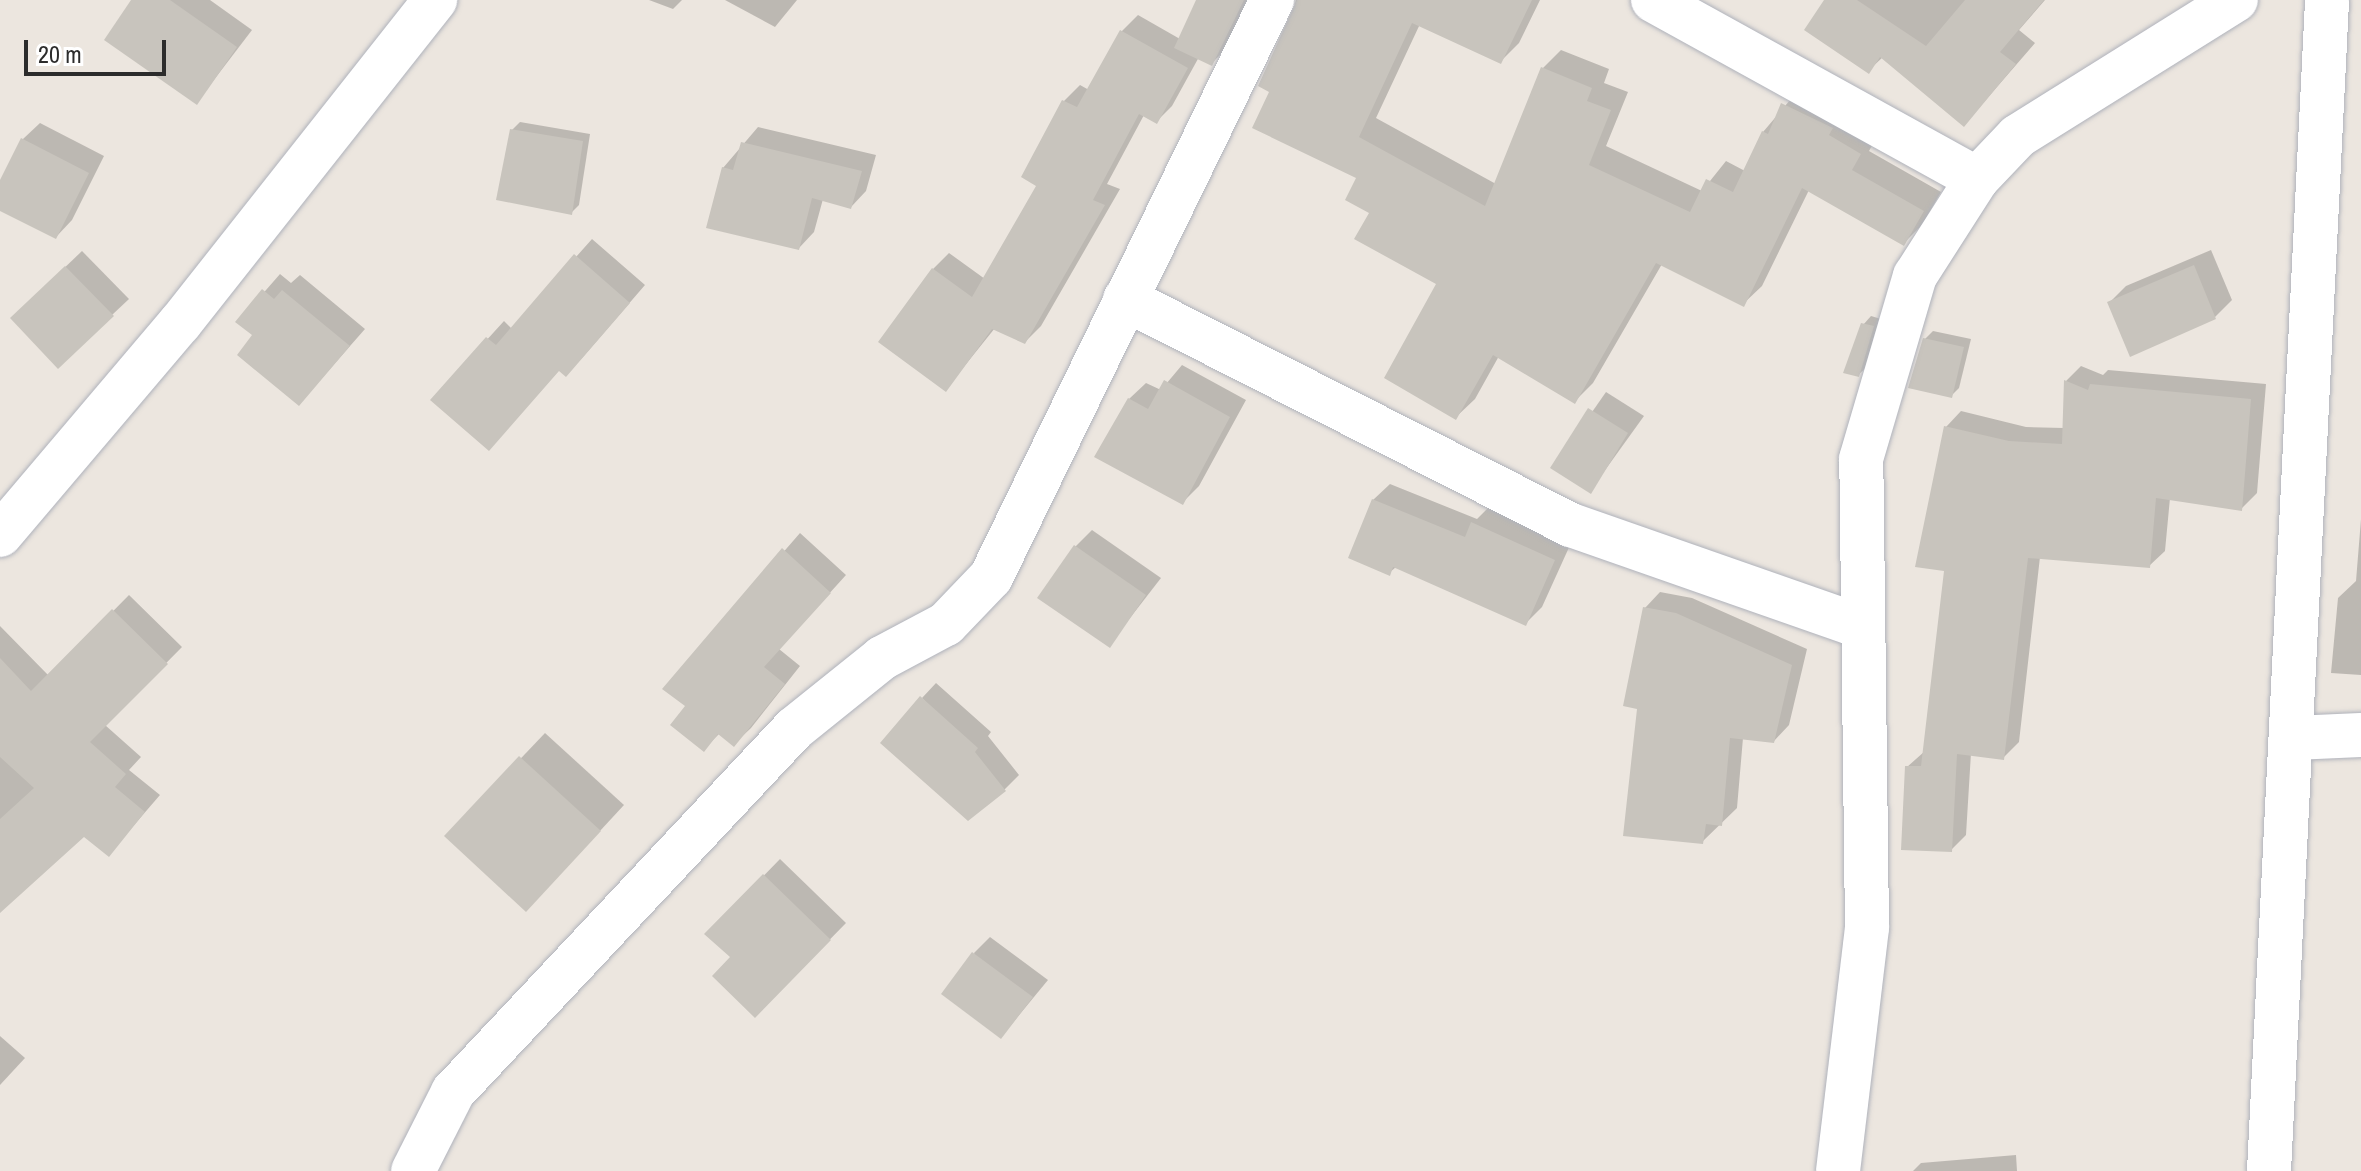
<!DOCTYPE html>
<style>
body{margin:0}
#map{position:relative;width:2361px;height:1171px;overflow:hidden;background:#ece6df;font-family:"Archivo Narrow",sans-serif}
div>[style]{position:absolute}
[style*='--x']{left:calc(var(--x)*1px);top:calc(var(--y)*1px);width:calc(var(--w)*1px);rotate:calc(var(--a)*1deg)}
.shadow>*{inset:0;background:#0003}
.building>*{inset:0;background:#c8c4bd}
.roads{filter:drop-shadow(0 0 2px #afb2bb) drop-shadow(0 0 2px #afb2bb)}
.minor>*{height:44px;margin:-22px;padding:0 22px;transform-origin:22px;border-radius:22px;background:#fff}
span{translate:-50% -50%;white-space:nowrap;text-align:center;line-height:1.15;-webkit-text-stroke:8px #fff;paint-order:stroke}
.scale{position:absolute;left:24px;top:40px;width:142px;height:36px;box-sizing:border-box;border:4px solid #2c2c2c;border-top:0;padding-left:10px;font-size:24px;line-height:28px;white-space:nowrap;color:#2c2c2c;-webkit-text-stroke:6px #fff;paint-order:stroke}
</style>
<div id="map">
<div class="shadow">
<i style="clip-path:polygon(134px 0,210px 0,252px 30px,197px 102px)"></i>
<i style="clip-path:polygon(649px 0,682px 0,673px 9px)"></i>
<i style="clip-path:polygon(725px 0,797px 0,775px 27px)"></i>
<i style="clip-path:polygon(1198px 0,1254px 0,1231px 44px,1212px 63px,1199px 57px,1172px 106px,1156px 122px,1144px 115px,1107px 184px,1120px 189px,1041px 326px,1025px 342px,995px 328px,946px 389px,933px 269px,949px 253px,985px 279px,1039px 185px,1023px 177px,1064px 101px,1080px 85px,1089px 90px,1122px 31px,1138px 15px,1180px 39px)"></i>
<i style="clip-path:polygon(1296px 0,1540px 0,1519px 43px,1500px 62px,1420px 24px,1376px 118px,1496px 184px,1542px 69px,1561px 50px,1609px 69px,1604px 83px,1628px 92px,1606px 146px,1702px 191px,1726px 161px,1745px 171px,1763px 132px,1802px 86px,1878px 135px,1869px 151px,1941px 192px,1922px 225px,1903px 244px,1809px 190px,1762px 286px,1743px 304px,1662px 264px,1593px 383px,1574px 402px,1499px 356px,1475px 399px,1456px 417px,1439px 284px,1372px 213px,1359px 177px,1272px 91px)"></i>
<i style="clip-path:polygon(1828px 0,2045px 0,2019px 30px,2035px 43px,1964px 125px,1883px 57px,1868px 71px)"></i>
<i style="clip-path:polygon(520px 122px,590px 134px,579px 205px,571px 213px,512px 130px)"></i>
<i style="clip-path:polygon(40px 123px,104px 156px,72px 220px,56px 237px,0 209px,0 185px,23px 139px)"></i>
<i style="clip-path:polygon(758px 127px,876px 155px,866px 191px,851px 207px,823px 199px,814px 232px,799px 248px,723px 168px)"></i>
<i style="clip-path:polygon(592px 239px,645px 285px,582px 358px,560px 369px,489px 449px,433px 399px,504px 321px,512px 329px)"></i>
<i style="clip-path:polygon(2211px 250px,2232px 300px,2215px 317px,2131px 354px,2110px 302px,2126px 286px)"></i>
<i style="clip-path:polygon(82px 251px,129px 299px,112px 315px,12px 318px)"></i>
<i style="clip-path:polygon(280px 274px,291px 283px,300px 275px,365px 329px,299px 404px,254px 335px,238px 322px)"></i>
<i style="clip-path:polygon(1871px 316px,1881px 319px,1867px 367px,1858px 375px,1863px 325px)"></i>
<i style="clip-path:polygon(1933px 331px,1971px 339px,1959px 388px,1951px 396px,1925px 339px)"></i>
<i style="clip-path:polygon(1182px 365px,1246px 400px,1199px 486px,1182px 503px,1129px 399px,1146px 383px,1161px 390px)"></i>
<i style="clip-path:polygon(2081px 366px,2103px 375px,2108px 370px,2266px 384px,2257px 493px,2242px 508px,2170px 498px,2165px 551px,2149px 566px,2040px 557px,2019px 742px,2003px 758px,1971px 753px,1966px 835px,1951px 850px,1907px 767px,1925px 751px,1946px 569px,1946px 427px,1961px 411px,2026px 427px,2064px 428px,2066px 381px)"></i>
<i style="clip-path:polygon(1606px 392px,1644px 416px,1590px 491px,1553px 468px)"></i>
<i style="clip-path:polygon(1390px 484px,1477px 519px,1489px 507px,1571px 543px,1542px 607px,1525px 624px,1396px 567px,1389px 573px,1373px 500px)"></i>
<i style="clip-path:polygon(2361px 519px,2361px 675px,2331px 673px,2338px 598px,2356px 581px)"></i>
<i style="clip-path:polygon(1092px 530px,1161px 578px,1109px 645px,1075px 547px)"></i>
<i style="clip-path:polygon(800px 533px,846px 575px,779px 649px,800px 666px,751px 728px,734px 744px,720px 733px,704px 749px,688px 706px,665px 688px)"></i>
<i style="clip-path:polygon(1660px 592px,1692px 598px,1807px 649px,1789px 725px,1774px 741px,1743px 738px,1737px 808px,1702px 842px,1639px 707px,1645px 608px)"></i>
<i style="clip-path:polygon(129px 595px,182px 647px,105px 725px,141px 757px,129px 770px,160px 795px,109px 854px,84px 834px,0 910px,0 626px,49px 676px)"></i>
<i style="clip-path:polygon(936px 683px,991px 732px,988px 736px,1019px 775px,1004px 790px,922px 698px)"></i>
<i style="clip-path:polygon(545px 733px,624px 805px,550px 885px,447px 836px)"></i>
<i style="clip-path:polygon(780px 859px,846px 923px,755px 1016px,732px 957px,707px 934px)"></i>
<i style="clip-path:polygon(990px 937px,1048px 980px,1001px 1037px,974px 953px)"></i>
<i style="clip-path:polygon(0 1036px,25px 1058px,0 1085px)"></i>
<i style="clip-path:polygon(2016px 1155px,2017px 1171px,1913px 1171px,1921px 1163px)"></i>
</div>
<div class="building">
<i style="clip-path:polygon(131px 0,170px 0,237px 47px,197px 105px,104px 40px)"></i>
<i style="clip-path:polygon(1196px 0,1244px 0,1212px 66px,1174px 48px)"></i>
<i style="clip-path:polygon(1297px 0,1532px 0,1501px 64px,1412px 23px,1359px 137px,1485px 206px,1541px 67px,1592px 88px,1587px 101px,1611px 110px,1589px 165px,1690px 212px,1706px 179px,1733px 192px,1762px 131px,1768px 134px,1781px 103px,1833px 128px,1829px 135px,1861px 154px,1852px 170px,1924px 211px,1904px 246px,1802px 188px,1744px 307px,1656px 263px,1575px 404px,1493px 355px,1456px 420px,1384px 378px,1436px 284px,1354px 239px,1369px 213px,1345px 200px,1356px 178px,1252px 128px,1269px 92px,1258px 86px)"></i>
<i style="clip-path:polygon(1824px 0,1857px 0,1926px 46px,1965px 0,2044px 0,2000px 52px,2016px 64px,1964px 127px,1880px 57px,1869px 74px,1804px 30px)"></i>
<i style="clip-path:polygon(1120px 30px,1188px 68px,1157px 124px,1139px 114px,1093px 200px,1105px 205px,1025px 344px,992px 329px,946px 392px,878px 342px,932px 268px,972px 297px,1036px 186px,1021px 177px,1062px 100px,1077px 107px)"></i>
<i style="clip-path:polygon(510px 129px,583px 141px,572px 215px,496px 200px)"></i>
<i style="clip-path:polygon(21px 138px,89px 173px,56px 239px,0 211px,0 180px)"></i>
<i style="clip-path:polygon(741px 142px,862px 171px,851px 209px,812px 198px,799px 250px,706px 228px,722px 167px,733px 170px)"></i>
<i style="clip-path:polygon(574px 254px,630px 303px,566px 377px,559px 371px,489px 451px,430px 400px,486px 337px,496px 345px)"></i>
<i style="clip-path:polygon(2194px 265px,2216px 319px,2130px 357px,2107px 302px)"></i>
<i style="clip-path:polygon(65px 266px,114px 316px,58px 369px,10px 318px)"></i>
<i style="clip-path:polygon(262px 289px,274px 299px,282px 290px,350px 346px,299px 406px,237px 355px,252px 335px,235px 322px)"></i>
<i style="clip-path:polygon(1861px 323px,1874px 326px,1859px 377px,1843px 373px)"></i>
<i style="clip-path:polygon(1923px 338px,1964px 347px,1952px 398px,1908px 388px)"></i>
<i style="clip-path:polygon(1164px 380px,1230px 417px,1183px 505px,1094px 457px,1128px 398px,1148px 409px)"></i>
<i style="clip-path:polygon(2064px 380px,2088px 390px,2090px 384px,2251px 399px,2242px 511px,2156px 498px,2150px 568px,2028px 558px,2004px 760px,1957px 754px,1952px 852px,1901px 850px,1905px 766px,1921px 766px,1944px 571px,1915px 567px,1944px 426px,2009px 441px,2062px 444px)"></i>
<i style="clip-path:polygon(1588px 408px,1628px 433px,1591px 494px,1550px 468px)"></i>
<i style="clip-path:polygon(1372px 499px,1465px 537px,1471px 522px,1555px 560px,1526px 626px,1393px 567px,1390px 576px,1348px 558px)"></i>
<i style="clip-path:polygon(1074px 545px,1146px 595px,1110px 648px,1037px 598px)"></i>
<i style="clip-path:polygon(782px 548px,831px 593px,764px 667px,785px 684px,734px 747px,718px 734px,704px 752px,670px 725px,685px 706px,662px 689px)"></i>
<i style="clip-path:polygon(1643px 607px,1676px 613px,1792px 665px,1774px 743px,1730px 738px,1722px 826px,1706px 824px,1703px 844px,1623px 836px,1637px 709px,1623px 706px)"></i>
<i style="clip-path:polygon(112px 609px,168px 664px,90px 742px,126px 774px,115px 787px,145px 812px,109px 857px,84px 837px,0 913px,0 819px,34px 788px,0 757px,0 658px,31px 691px)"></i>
<i style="clip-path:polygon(920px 696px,978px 748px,975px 752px,1006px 791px,968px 821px,880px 743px)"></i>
<i style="clip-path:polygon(519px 756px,601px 831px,526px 912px,444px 836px)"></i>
<i style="clip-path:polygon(763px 874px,831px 940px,755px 1018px,712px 976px,730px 957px,704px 934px)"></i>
<i style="clip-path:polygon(972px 952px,1033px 997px,1001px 1039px,941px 994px)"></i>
</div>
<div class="roads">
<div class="minor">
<i style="--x:1653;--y:0;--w:370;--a:28.9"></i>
<i style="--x:1125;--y:299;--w:500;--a:26.9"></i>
<i style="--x:1571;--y:525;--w:308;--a:19.3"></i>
<i style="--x:0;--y:535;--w:278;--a:-49.7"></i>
<i style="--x:180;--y:323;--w:412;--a:-51.7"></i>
<i style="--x:2293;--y:738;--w:68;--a:-2.5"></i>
<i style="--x:413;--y:1171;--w:89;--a:-63.1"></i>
<i style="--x:453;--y:1092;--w:499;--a:-46.8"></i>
<i style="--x:795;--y:728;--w:112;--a:-38.8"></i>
<i style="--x:882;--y:658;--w:72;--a:-28"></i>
<i style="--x:946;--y:624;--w:65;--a:-46.2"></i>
<i style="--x:991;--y:577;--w:642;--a:-64.03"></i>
<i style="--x:1838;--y:1171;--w:245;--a:-83.2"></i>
<i style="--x:1867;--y:928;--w:469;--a:-90.7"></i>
<i style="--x:1861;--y:459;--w:191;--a:-73.6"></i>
<i style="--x:1915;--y:276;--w:115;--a:-57.4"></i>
<i style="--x:1977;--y:179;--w:59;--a:-46.4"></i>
<i style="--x:2018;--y:136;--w:257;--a:-32"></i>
<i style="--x:2269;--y:1171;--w:1172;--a:-87.16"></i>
</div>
</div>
<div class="scale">20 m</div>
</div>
